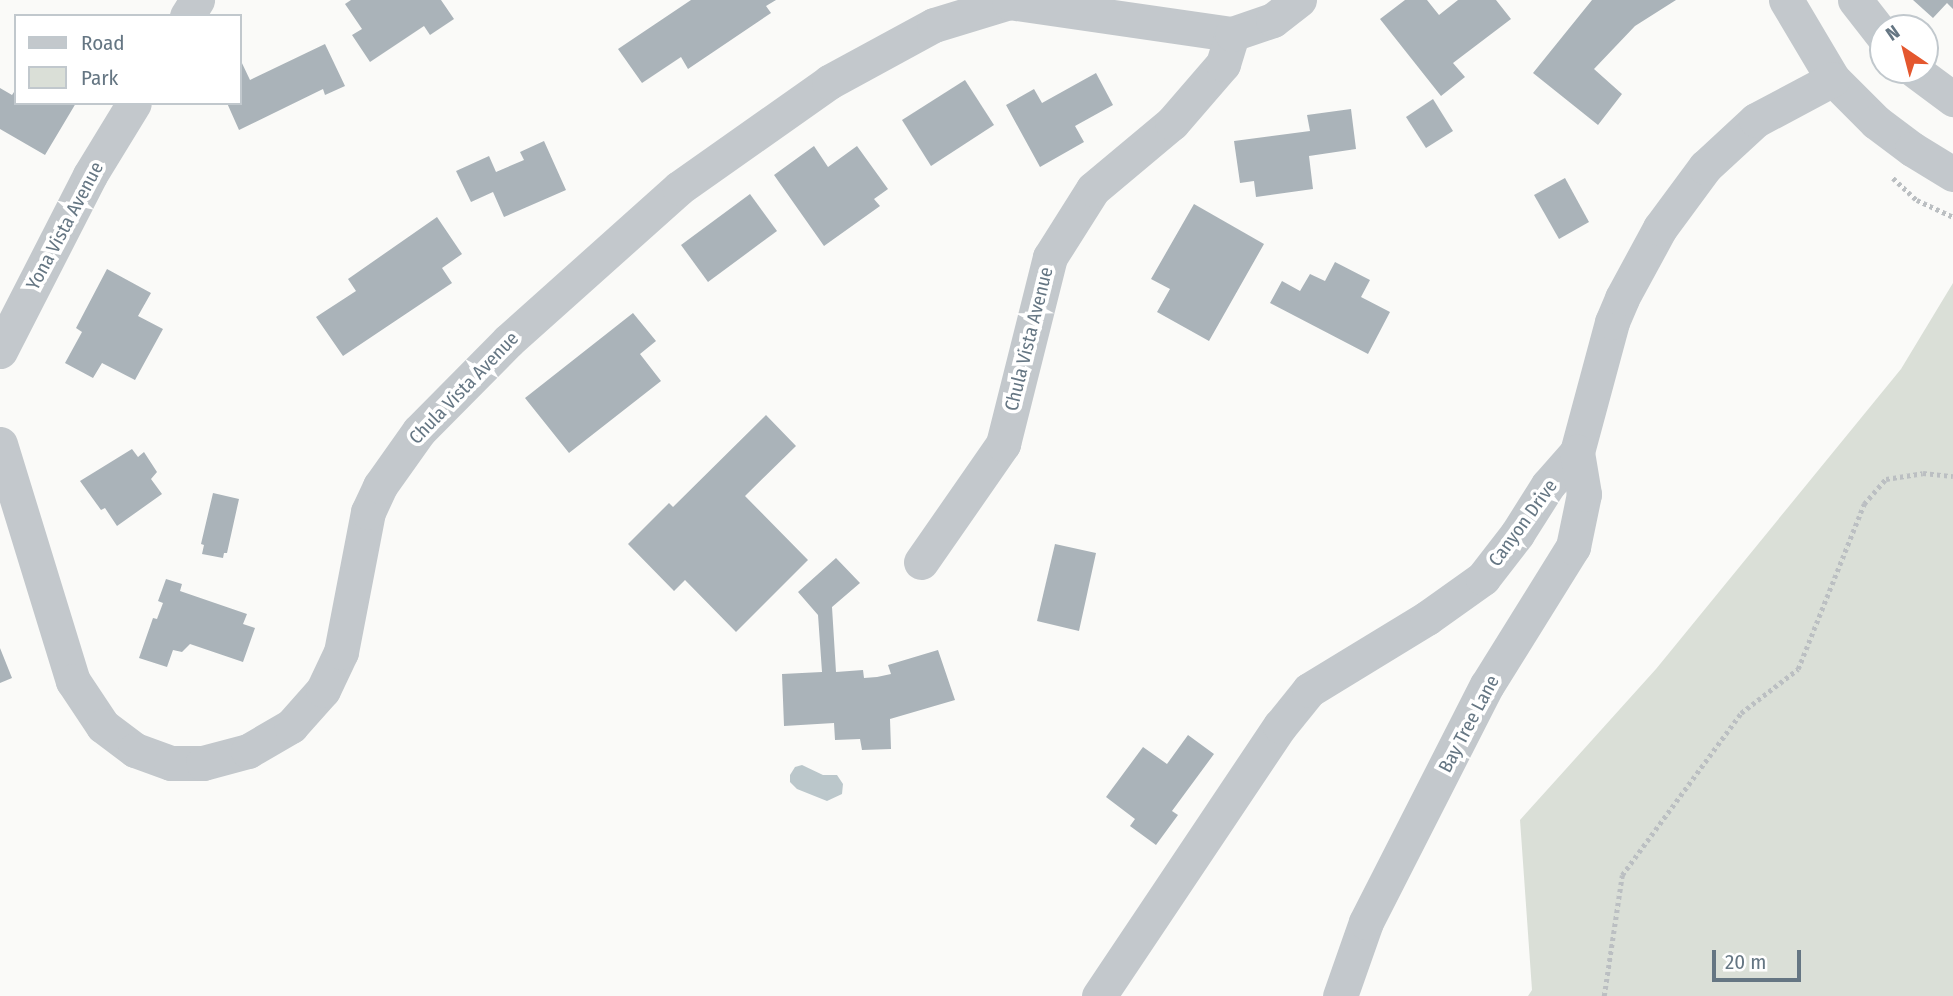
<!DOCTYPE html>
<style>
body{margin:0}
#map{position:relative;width:1953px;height:996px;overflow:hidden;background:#fafaf8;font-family:"Fira Sans Condensed",sans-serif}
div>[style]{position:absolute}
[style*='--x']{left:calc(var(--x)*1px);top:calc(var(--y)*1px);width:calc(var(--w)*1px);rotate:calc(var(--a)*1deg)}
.green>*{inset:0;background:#dadfd7}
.water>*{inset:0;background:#bbc7cb}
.building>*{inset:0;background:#aab3b9}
.path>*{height:4.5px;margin-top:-2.25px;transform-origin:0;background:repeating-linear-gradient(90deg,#bbbfc2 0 3.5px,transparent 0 7px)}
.minor>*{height:35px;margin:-17.5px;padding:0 17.5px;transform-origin:17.5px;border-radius:17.5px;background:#c3c8cc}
span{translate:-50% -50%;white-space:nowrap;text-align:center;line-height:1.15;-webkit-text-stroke:7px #fff;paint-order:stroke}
.street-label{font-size:19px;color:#657683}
.legend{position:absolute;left:14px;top:14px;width:228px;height:91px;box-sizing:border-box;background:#fff;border:2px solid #c1c8cd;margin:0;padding:9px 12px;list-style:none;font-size:21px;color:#657683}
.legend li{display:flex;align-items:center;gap:14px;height:35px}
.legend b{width:35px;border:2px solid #c1c8cd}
.north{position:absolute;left:1869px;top:14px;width:70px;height:70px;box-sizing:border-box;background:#fff;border:2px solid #c1c8cd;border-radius:50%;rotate:325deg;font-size:19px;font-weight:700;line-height:28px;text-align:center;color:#657683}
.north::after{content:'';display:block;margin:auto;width:24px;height:32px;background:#e4572e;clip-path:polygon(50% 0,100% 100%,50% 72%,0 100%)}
.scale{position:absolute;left:1712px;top:950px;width:89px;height:32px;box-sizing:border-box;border:4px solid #657683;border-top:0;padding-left:9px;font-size:21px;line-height:24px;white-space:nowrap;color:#657683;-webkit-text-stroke:5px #fff;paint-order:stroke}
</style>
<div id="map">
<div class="green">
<i style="clip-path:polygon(1953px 283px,1953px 996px,1528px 996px,1532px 990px,1520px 820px,1656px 669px,1901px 369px)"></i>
</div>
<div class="water">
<i style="clip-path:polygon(802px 765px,823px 775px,837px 775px,843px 784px,842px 794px,827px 801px,797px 789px,790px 782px,790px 775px,795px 767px)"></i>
</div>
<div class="building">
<i style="clip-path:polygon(351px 0,441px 0,454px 19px,430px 35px,424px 26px,370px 62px,352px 35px,362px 29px,345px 4px)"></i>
<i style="clip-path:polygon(691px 0,776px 0,766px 6px,771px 13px,688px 69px,681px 57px,642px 83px,618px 49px)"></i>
<i style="clip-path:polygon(1405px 0,1427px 0,1439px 15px,1458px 0,1496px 0,1511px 19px,1453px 63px,1465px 77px,1441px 96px,1380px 19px)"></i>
<i style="clip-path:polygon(1592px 0,1676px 0,1635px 26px,1594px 69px,1622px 94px,1598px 125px,1533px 73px)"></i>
<i style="clip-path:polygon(1913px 0,1953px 0,1953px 9px,1947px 3px,1933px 18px)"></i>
<i style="clip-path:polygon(325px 44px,345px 86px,325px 95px,323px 89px,239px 130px,227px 103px,240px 103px,240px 59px,250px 80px)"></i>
<i style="clip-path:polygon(1096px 73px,1113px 105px,1075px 126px,1084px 142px,1040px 167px,1006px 105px,1034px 89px,1042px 103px)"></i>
<i style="clip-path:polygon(965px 80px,994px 125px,931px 166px,902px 120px)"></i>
<i style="clip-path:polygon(0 88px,12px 95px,16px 89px,16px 103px,76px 103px,45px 155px,0 129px)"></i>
<i style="clip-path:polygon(1433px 99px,1453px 131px,1426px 148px,1406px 117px)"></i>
<i style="clip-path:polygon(1351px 109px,1356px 149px,1309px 156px,1313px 189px,1256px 197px,1254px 181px,1240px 183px,1234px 141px,1310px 131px,1307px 115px)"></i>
<i style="clip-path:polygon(544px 141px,566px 190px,504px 217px,493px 192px,471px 202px,456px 171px,489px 156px,496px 172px,524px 160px,520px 152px)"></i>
<i style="clip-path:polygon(814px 146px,828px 167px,857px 146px,888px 189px,874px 199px,880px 206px,824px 246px,774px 175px)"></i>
<i style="clip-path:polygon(1565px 178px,1589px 222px,1559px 239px,1534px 195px)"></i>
<i style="clip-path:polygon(750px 194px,777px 231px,708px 282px,681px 245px)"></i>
<i style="clip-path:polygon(1194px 204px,1264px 244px,1209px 341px,1157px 312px,1170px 289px,1151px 279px)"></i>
<i style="clip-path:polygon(437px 217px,462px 254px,442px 268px,452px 283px,343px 356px,316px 317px,356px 291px,348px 279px)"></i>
<i style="clip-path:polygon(1335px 262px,1370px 280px,1361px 297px,1390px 312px,1368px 354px,1270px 303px,1282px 281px,1300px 291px,1310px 274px,1325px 281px)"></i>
<i style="clip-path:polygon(107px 269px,151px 293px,138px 316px,163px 329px,135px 380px,102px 363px,93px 378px,65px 363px,82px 332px,76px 328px)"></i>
<i style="clip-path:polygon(633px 313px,656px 341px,640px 354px,661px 381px,569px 453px,525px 398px)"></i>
<i style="clip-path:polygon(766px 415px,796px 446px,745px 496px,808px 560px,736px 632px,685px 580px,674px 591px,628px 544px,669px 503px,673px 507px)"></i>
<i style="clip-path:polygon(132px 449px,138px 457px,144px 452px,157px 472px,151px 479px,162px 494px,117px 526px,105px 508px,101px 510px,80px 481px)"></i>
<i style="clip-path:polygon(213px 493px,239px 499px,227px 553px,224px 553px,223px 558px,202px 554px,204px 545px,201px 544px)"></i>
<i style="clip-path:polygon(1055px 544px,1096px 553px,1079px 631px,1037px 621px)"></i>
<i style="clip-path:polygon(836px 558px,860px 583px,832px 607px,836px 672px,863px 670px,864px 678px,877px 677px,891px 674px,888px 665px,938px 650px,955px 700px,890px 719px,891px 749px,862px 750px,860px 739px,835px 740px,834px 723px,784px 726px,782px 674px,822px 672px,818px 615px,798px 592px)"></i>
<i style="clip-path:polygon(166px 579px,182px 584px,180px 591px,247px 614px,243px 624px,255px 628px,243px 662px,190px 644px,182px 652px,173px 650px,167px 667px,139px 658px,153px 618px,157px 619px,163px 603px,158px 601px)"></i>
<i style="clip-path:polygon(0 648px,12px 678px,0 683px)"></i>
<i style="clip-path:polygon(1188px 735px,1214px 754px,1172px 811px,1178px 815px,1156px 845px,1130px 826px,1135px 819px,1106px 797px,1143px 747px,1167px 764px)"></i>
</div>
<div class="path">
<i style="--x:1893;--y:178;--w:33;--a:43"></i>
<i style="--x:1917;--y:200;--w:40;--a:25"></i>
<i style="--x:1604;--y:996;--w:122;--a:-81.5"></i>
<i style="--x:1622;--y:875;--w:201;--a:-53.7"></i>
<i style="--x:1741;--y:713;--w:72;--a:-37.7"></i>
<i style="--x:1798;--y:669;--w:178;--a:-68.2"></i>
<i style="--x:1864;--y:504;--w:33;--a:-49"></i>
<i style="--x:1886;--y:479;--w:37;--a:-9"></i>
<i style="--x:1923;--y:473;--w:30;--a:6"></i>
</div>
<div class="minor">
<i style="--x:1786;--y:0;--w:92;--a:59.3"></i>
<i style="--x:1833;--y:79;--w:61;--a:45"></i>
<i style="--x:1876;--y:122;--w:45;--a:36.9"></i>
<i style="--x:1912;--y:149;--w:48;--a:31.4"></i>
<i style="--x:1855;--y:0;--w:46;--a:52.1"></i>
<i style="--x:187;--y:16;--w:19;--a:-58"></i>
<i style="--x:1914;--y:70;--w:49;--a:36.6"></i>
<i style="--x:0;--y:351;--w:198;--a:-62.9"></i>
<i style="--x:90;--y:175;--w:84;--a:-58.6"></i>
<i style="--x:0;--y:444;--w:248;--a:72.9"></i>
<i style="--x:73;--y:681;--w:54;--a:56.3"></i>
<i style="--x:103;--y:726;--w:40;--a:37"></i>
<i style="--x:135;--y:750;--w:38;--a:20"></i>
<i style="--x:171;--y:763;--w:32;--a:0"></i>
<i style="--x:203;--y:763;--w:47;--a:-14.9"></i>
<i style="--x:248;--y:751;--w:50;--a:-30.2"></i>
<i style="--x:291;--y:726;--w:48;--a:-48.4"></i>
<i style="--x:323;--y:690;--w:42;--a:-64.7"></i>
<i style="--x:341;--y:652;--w:143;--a:-79.1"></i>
<i style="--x:368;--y:512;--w:29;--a:-65"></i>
<i style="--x:380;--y:486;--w:67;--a:-54.7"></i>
<i style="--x:419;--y:431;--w:127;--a:-45.3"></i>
<i style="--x:508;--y:341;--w:229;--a:-41.8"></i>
<i style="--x:679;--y:188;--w:184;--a:-35.2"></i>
<i style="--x:829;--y:82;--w:119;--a:-28.5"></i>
<i style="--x:934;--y:25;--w:78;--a:-17"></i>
<i style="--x:1009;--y:2;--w:225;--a:8.2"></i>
<i style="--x:921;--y:562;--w:144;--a:-55.2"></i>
<i style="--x:1003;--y:444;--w:193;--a:-75.9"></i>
<i style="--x:1050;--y:257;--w:80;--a:-57.7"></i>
<i style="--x:1093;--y:189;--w:103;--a:-39.9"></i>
<i style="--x:1172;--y:123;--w:78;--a:-49.2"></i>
<i style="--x:1223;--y:64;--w:31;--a:-73"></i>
<i style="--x:1232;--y:34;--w:43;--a:-18.9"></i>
<i style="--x:1273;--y:20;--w:33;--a:-38"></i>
<i style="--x:1099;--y:996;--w:325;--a:-56.2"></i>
<i style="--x:1280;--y:726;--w:46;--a:-51.1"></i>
<i style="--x:1309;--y:690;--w:138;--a:-31.4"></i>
<i style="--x:1427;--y:618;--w:69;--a:-35.5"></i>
<i style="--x:1483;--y:578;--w:56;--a:-52.3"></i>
<i style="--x:1517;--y:534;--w:58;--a:-57.7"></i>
<i style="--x:1548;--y:485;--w:44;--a:-48.7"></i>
<i style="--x:1577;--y:452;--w:135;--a:-74.9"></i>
<i style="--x:1612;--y:322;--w:26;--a:-67"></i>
<i style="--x:1622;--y:298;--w:80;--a:-61.5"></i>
<i style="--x:1660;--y:228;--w:76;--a:-53.6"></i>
<i style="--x:1705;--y:167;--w:69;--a:-42.7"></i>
<i style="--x:1756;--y:120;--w:87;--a:-28"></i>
<i style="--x:1340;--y:996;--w:78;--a:-70.6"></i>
<i style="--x:1366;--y:922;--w:266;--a:-63"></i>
<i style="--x:1487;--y:685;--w:163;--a:-58.1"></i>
<i style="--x:1573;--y:547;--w:54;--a:-78.3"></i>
<i style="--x:1584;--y:494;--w:43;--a:-99.5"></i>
</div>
<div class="street-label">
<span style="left:65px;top:226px;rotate:-62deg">Yona Vista Avenue</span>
<span style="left:1029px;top:339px;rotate:-76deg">Chula Vista Avenue</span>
<span style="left:464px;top:388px;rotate:-46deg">Chula Vista Avenue</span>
<span style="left:1523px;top:523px;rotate:-54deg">Canyon Drive</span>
<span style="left:1469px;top:724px;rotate:-62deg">Bay Tree Lane</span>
</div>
<ul class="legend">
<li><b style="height:9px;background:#c3c8cc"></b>Road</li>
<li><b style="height:19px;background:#dadfd7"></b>Park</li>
</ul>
<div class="north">N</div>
<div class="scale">20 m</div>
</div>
